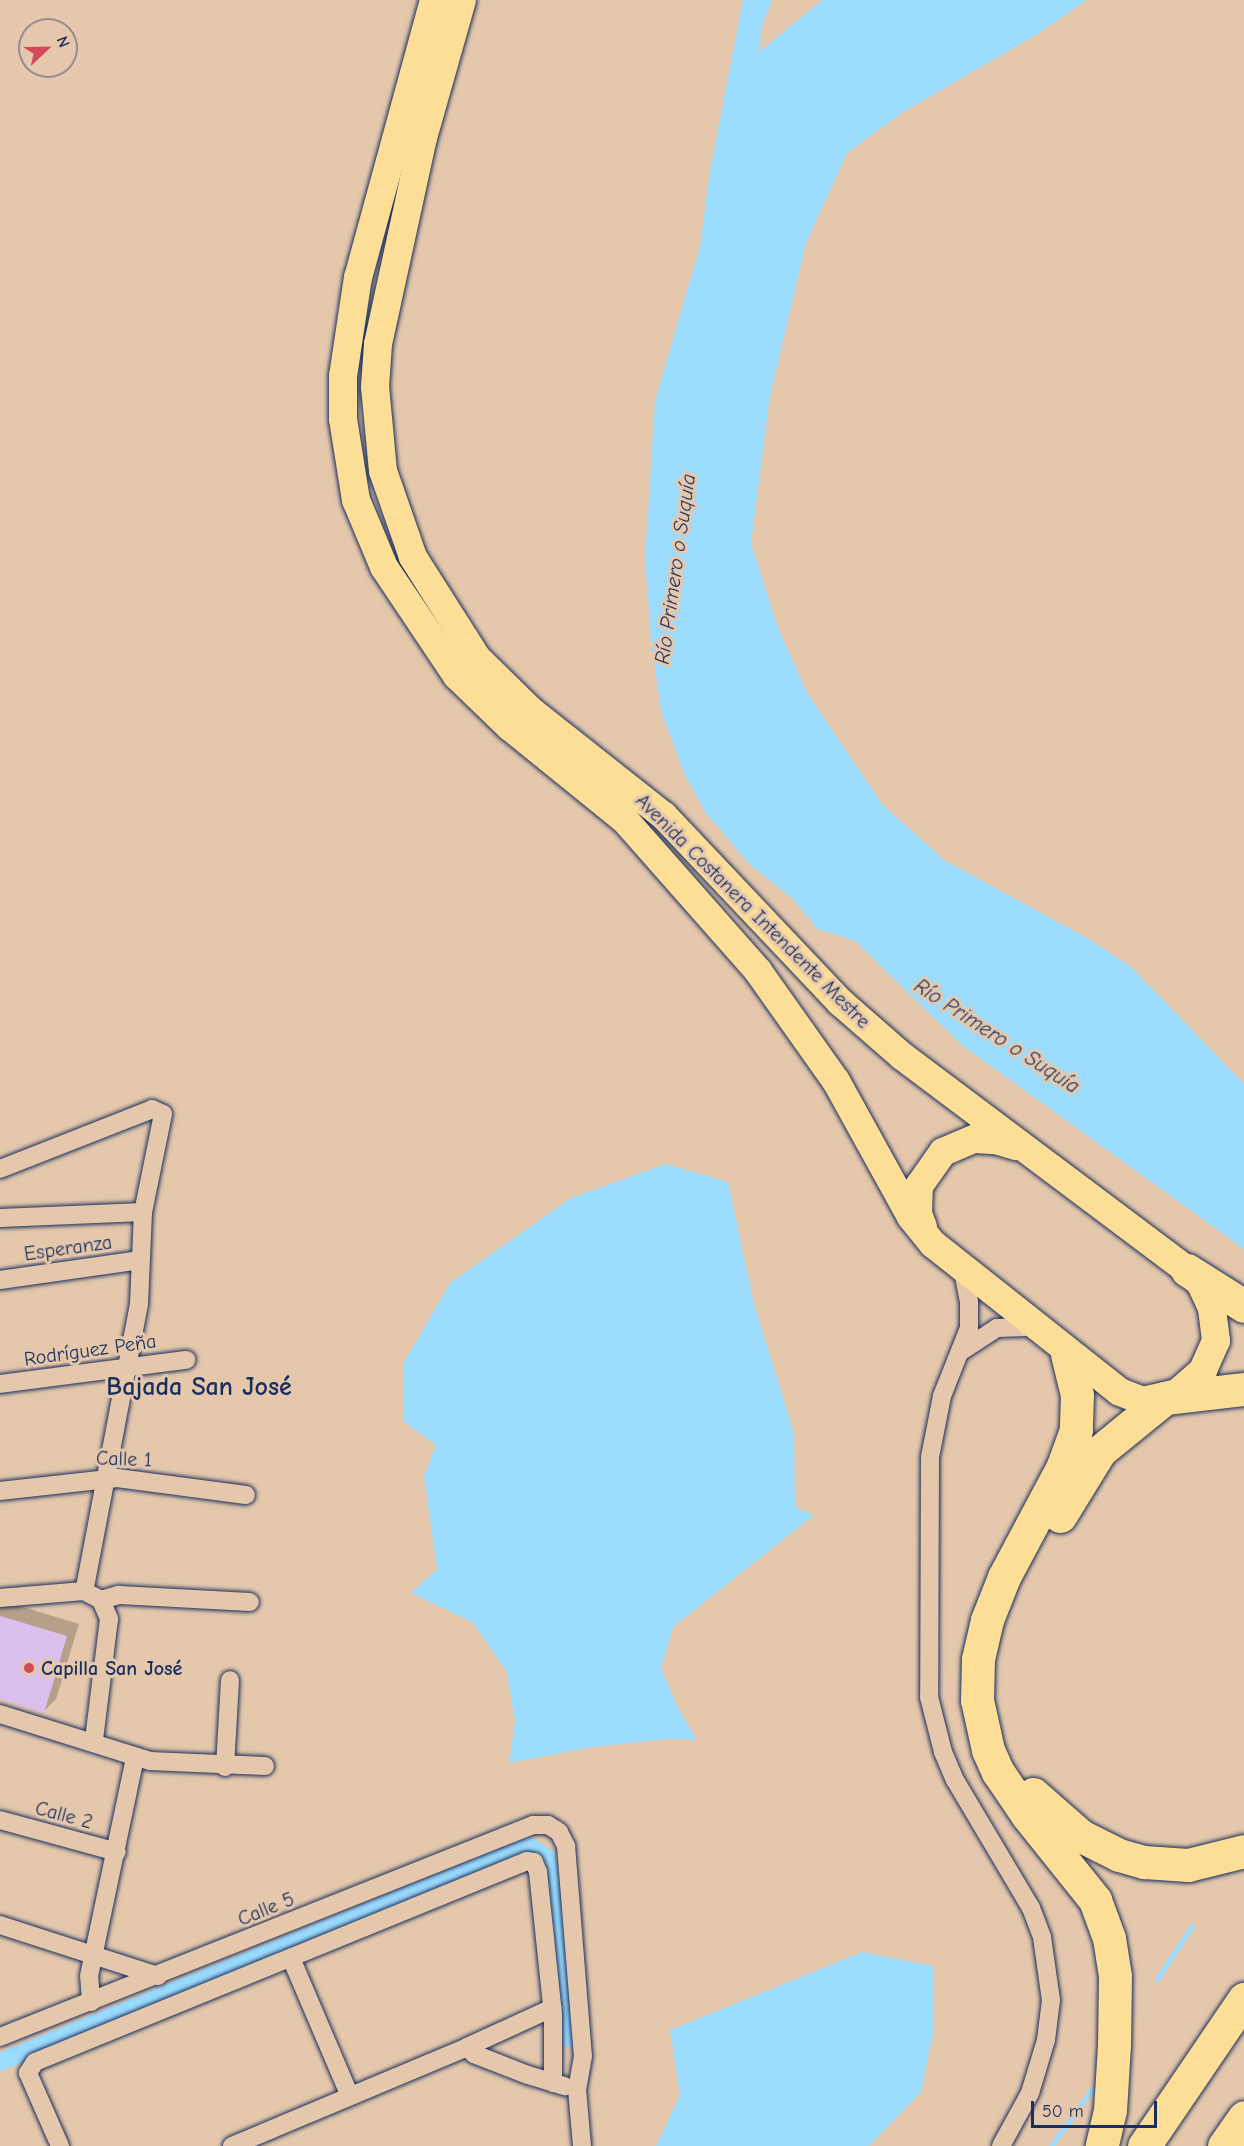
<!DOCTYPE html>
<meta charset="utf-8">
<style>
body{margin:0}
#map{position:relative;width:1244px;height:2146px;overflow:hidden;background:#e5c8ac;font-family:"Comic Neue",sans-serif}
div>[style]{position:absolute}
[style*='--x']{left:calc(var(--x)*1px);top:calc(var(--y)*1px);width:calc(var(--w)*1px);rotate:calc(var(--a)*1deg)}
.water>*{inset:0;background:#9bdbfd}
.shadow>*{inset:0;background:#0003}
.stream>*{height:5px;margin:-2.5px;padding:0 2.5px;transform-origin:2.5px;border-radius:2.5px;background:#9bdbfd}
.canal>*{height:18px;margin:-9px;padding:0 9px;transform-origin:9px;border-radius:9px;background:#9bdbfd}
.building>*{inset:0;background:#dbc0ee}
.roads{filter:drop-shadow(0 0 2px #1b2f5e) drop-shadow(0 0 2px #1b2f5e)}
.street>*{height:18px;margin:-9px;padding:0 9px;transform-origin:9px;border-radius:9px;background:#e5c8ac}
.primary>*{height:28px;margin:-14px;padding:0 14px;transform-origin:14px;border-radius:14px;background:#fcde96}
.highway>*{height:33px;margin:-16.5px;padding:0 16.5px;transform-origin:16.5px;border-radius:16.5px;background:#fcde96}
.dots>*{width:16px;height:16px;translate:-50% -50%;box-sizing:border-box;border:3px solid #e5c8ac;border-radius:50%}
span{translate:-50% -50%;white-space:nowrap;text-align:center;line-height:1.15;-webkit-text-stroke:6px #e5c8ac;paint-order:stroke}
.street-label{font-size:20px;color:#1b2f5e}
.poi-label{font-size:20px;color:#1b2f5e;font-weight:700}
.left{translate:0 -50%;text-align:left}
.water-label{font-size:21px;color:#213866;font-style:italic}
.district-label{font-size:26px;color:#1b2f5e;font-weight:700}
.north{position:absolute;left:18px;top:18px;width:60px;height:60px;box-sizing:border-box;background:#e5c8ac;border:2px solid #948b8d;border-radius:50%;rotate:68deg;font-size:16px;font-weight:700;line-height:24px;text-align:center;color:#1b2f5e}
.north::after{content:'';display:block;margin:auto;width:21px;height:27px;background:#d1495b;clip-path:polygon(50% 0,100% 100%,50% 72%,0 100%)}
.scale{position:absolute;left:1031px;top:2101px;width:126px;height:27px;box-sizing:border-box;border:3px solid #1b2f5e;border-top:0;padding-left:8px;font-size:18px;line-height:21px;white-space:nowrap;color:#1b2f5e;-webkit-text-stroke:4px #e5c8ac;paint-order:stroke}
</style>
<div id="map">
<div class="water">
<i style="clip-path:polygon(743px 0,772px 0,761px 29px,760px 51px,822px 0,1087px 0,1036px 35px,903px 112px,847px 153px,806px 243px,770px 396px,751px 543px,777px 625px,807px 693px,882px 804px,944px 860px,1089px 939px,1131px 967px,1244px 1084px,1244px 1249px,963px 1046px,855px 941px,817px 929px,793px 899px,750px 865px,705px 812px,684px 773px,661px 711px,651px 640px,645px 559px,655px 401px,700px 246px,710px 171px)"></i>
<i style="clip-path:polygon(666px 1164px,728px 1182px,754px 1304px,794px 1433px,795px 1507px,814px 1515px,673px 1627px,661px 1668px,677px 1706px,697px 1740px,668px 1739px,593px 1747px,509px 1763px,515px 1722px,507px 1672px,472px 1622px,411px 1593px,437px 1569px,424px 1476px,436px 1445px,404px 1422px,403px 1364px,450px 1283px,571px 1198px)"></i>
<i style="clip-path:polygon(862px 1952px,933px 1966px,933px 2034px,921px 2092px,869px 2146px,656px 2146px,680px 2095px,670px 2030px)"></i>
</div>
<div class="shadow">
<i style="clip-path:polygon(0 1600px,79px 1624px,56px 1699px,44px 1711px,0 1698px)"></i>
</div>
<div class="stream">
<i style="--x:1157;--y:1979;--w:64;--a:-56.6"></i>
<i style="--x:1051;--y:2146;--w:70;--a:-54.3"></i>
</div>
<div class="canal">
<i style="--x:0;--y:2062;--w:571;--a:-22.21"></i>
<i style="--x:529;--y:1846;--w:22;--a:34"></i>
<i style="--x:547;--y:1858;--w:181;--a:83.3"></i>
</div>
<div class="building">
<i style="clip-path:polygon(0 1616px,67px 1636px,44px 1713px,0 1699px)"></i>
</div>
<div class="roads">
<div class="street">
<i style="--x:0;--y:1169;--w:163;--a:-21.5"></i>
<i style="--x:152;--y:1109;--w:12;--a:24"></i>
<i style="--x:163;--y:1114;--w:100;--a:101.5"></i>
<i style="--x:143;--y:1212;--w:92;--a:92.5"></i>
<i style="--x:139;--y:1304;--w:292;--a:100.8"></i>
<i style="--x:0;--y:1218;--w:143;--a:-2.4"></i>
<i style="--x:963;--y:1271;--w:32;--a:79"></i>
<i style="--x:969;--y:1302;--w:26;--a:90"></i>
<i style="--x:969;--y:1328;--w:73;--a:111.7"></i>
<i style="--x:942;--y:1396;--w:62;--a:101.1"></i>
<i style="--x:930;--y:1457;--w:240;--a:90.2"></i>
<i style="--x:929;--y:1697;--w:57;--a:75.7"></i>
<i style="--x:943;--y:1752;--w:30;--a:67"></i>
<i style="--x:955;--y:1780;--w:149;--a:59.3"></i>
<i style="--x:1031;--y:1908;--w:31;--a:69"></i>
<i style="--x:1042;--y:1937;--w:64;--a:81.9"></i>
<i style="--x:1051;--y:2000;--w:40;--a:97.1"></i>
<i style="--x:1046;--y:2040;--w:55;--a:106.8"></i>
<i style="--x:1030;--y:2093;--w:60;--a:118.7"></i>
<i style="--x:0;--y:1280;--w:142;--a:-8.1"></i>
<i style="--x:960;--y:1352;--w:44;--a:-33"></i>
<i style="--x:997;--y:1328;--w:38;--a:-2"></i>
<i style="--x:0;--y:1384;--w:188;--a:-7.4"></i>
<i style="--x:0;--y:1491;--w:118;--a:-6.3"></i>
<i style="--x:117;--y:1478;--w:130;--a:7.5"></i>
<i style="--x:0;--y:1598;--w:84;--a:-4.8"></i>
<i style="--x:84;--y:1591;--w:19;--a:28"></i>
<i style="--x:101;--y:1600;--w:21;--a:67"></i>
<i style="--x:109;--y:1619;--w:122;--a:97.1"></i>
<i style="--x:101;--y:1600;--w:19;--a:-16"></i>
<i style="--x:119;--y:1595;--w:131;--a:3.1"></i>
<i style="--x:0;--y:1714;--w:157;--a:17.4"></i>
<i style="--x:150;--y:1761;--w:115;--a:2.5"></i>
<i style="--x:225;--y:1767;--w:87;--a:-86.7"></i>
<i style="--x:0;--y:1820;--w:121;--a:15.3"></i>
<i style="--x:0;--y:1925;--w:166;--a:17.9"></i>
<i style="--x:291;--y:1958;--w:150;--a:66.9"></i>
<i style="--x:91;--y:2002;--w:26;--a:-94"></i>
<i style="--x:89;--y:1976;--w:224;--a:-78.1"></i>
<i style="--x:0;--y:2037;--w:574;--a:-21.69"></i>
<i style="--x:533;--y:1825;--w:15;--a:0"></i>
<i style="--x:548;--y:1825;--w:13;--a:32"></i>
<i style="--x:559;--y:1832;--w:16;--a:63"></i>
<i style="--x:566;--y:1846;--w:211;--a:85.4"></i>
<i style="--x:583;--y:2056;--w:34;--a:100"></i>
<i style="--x:577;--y:2089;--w:57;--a:85"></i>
<i style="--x:467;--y:2047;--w:94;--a:-24.6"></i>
<i style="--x:60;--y:2146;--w:80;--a:-113.7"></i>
<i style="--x:28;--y:2073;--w:13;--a:-58"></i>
<i style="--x:35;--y:2062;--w:531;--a:-22.22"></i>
<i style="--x:527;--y:1861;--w:7;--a:8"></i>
<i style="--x:534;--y:1862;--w:11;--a:68"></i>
<i style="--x:538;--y:1872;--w:144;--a:84"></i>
<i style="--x:553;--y:2015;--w:68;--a:90"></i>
<i style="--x:232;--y:2146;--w:255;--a:-22.8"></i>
<i style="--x:467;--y:2047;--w:10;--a:45"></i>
<i style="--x:474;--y:2054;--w:58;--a:21.3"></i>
<i style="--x:528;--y:2075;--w:39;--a:17"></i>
</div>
<div class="primary">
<i style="--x:434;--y:0;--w:287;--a:105.3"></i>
<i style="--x:358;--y:277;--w:100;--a:98.6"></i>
<i style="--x:343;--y:376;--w:43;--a:90"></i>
<i style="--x:343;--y:419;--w:82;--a:80.9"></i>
<i style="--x:356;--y:500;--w:73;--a:67.3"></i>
<i style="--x:384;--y:567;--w:131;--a:56.2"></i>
<i style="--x:457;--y:676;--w:74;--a:43.9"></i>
<i style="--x:510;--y:727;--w:148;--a:39"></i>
<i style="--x:625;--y:820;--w:201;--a:48.6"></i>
<i style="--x:758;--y:971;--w:135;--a:54.7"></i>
<i style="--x:836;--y:1081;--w:155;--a:61.1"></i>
<i style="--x:911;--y:1217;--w:35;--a:51"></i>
<i style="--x:933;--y:1244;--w:238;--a:38.4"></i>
<i style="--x:1120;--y:1392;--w:25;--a:21"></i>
<i style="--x:1143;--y:1401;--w:35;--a:-13"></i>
<i style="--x:1177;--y:1393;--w:35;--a:-41"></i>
<i style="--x:1203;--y:1370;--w:32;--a:-66"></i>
<i style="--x:1216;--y:1341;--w:33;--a:-97"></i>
<i style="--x:1212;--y:1308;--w:26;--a:-115"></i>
<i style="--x:1201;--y:1284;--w:20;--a:-135"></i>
<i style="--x:1187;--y:1270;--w:356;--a:-143.1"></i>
<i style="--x:902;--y:1056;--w:82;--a:-138.9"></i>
<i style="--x:840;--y:1002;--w:256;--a:-133.4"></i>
<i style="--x:664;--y:816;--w:171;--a:-141.7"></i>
<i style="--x:530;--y:710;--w:74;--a:-135.5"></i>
<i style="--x:477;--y:658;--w:120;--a:-122.4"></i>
<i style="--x:413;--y:557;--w:91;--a:-109.2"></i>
<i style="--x:383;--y:471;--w:84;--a:-95.4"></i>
<i style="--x:375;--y:387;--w:43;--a:-86"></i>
<i style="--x:378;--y:344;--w:211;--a:-77.7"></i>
<i style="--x:423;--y:138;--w:143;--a:-74.2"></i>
<i style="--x:923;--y:1227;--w:15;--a:-110"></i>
<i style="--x:918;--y:1213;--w:27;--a:-88"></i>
<i style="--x:919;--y:1186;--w:42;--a:-54.8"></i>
<i style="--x:943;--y:1152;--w:34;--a:-23"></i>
<i style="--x:974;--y:1139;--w:22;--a:3"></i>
<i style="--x:996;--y:1140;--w:21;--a:17"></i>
</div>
<div class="highway">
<i style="--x:1187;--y:1270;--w:67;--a:32.3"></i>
<i style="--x:1067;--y:1354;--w:42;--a:76.3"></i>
<i style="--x:1077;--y:1395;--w:35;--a:92"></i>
<i style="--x:1076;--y:1430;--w:38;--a:110"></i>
<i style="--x:1063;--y:1466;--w:126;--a:118"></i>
<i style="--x:1004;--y:1577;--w:46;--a:111.6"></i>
<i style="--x:987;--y:1620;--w:40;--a:103"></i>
<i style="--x:978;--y:1659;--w:41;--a:91.4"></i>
<i style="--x:977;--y:1700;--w:51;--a:77.6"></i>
<i style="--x:988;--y:1750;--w:24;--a:66"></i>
<i style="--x:998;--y:1772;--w:52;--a:56"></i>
<i style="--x:1027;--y:1815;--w:109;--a:51.3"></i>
<i style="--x:1095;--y:1900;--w:40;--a:69.8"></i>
<i style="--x:1109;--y:1938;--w:38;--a:81"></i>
<i style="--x:1115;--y:1976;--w:69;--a:90.8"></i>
<i style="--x:1114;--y:2045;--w:65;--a:93.5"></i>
<i style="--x:1110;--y:2110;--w:37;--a:103"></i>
<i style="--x:1060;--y:1516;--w:76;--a:-58.4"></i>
<i style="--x:1100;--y:1451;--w:84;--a:-39.2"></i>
<i style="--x:1165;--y:1398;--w:80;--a:-6.5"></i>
<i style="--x:1033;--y:1794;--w:64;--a:41.2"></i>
<i style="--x:1081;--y:1836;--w:42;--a:26.6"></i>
<i style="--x:1119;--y:1855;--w:26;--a:16"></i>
<i style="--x:1144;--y:1862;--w:44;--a:3.9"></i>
<i style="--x:1188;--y:1865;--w:58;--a:-14"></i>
<i style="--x:1144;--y:2146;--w:178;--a:-55.8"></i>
<i style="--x:1224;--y:2146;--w:35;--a:-55"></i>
</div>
</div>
<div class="dots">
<i style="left:29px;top:1668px;background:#d1495b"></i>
</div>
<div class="street-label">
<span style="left:753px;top:911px;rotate:45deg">Avenida Costanera Intendente Mestre</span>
<span style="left:68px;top:1248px;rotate:-8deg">Esperanza</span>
<span style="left:90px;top:1350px;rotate:-8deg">Rodríguez Peña</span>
<span style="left:124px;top:1459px;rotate:2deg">Calle 1</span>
<span style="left:64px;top:1815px;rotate:15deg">Calle 2</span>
<span style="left:266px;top:1909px;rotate:-22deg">Calle 5</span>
</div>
<div class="poi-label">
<span class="left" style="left:41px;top:1668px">Capilla San José</span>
</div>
<div class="water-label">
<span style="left:675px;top:569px;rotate:-82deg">Río Primero o Suquía</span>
<span style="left:997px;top:1036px;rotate:33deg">Río Primero o Suquía</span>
</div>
<div class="district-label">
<span style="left:199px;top:1388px">Bajada San José</span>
</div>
<div class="north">N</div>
<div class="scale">50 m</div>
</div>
